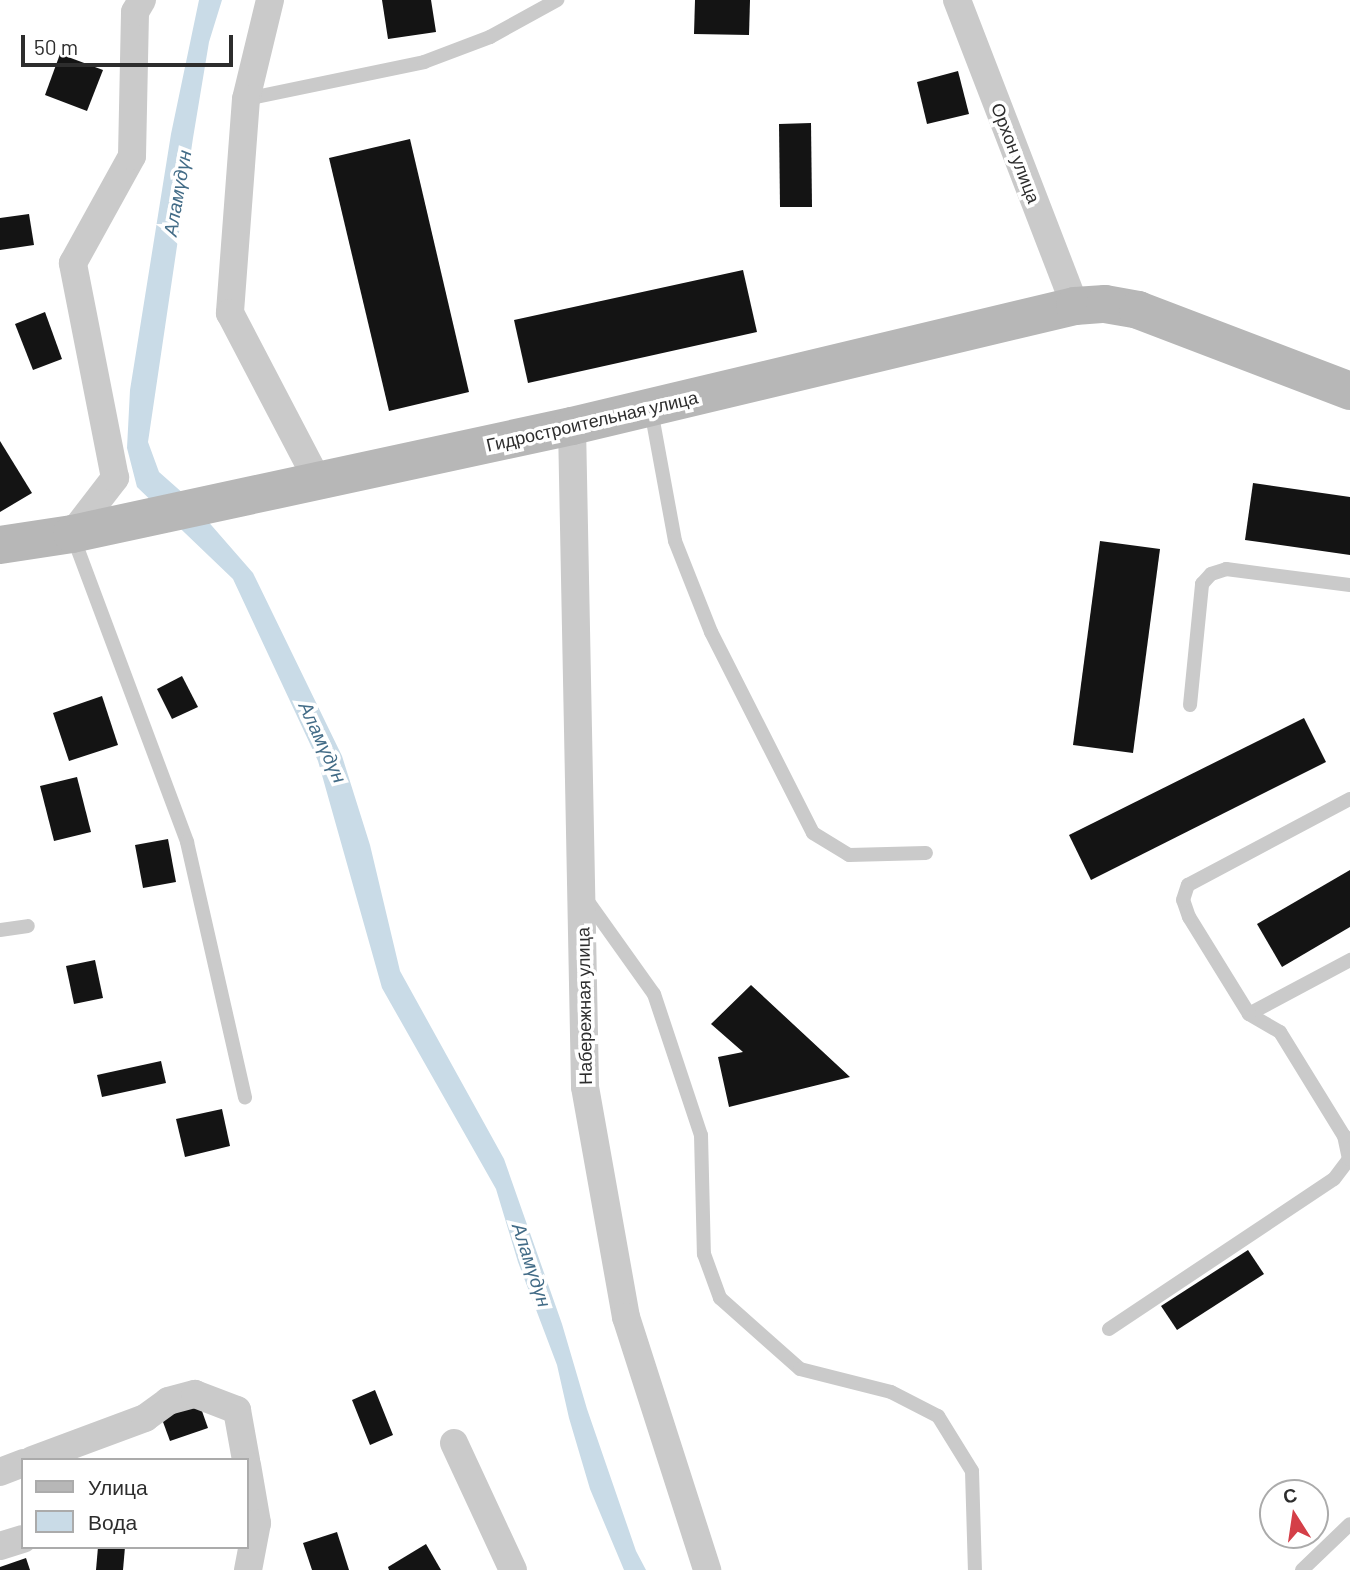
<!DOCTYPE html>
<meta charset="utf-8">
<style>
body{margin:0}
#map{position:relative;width:1350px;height:1570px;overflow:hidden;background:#fff;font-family:Barlow,sans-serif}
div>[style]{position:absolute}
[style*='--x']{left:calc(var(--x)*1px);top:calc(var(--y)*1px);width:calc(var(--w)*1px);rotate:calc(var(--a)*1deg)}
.water>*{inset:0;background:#c9dbe7}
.building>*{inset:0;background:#141414}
.lane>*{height:14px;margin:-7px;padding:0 7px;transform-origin:7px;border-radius:7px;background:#cacaca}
.street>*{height:28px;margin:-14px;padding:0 14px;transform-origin:14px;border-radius:14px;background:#cacaca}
.secondary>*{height:38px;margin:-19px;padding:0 19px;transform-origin:19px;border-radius:19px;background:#b7b7b7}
span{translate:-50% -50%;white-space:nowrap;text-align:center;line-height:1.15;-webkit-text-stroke:7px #fff;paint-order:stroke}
.street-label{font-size:18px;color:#2d2d2d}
.water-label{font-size:19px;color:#436c87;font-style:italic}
.legend{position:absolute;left:21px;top:1458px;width:228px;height:91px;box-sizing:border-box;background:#fff;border:2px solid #ababab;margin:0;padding:9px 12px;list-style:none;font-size:21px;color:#2d2d2d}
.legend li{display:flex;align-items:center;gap:14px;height:35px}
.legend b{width:35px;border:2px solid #ababab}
.north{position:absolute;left:1259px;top:1479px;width:70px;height:70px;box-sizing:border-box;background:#fff;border:2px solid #ababab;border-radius:50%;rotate:348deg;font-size:19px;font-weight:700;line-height:28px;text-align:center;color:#2d2d2d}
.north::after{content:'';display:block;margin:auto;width:24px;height:32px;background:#d43f48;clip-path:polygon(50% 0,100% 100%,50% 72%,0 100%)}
.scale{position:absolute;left:21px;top:35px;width:212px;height:32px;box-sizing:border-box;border:4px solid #2d2d2d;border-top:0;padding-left:9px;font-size:21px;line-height:24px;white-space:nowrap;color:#2d2d2d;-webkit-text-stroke:5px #fff;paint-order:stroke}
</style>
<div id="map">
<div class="water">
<i style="clip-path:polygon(199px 0,222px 0,209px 42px,193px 138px,148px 442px,159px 472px,185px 495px,253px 573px,342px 756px,370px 845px,400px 971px,504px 1159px,562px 1324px,587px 1409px,636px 1551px,646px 1570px,624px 1570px,590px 1489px,569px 1418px,557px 1365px,518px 1262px,496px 1189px,382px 988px,318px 761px,233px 579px,137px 487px,127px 448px,130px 390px,171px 134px)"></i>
</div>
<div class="building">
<i style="clip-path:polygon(382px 0,431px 0,436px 32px,388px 39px)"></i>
<i style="clip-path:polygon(695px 0,750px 0,749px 35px,694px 34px)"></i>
<i style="clip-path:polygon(60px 54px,103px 70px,87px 111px,45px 95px)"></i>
<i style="clip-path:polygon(958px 71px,969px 114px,927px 124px,917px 82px)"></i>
<i style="clip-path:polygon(811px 123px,812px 207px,780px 207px,779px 124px)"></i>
<i style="clip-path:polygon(410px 139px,469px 392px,389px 411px,329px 158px)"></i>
<i style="clip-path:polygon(29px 214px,34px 245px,0 250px,0 218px)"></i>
<i style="clip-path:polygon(743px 270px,757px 332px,528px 383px,514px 320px)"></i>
<i style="clip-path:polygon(45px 312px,62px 359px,33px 370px,15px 324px)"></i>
<i style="clip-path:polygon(0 441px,32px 493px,0 512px)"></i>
<i style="clip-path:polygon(1253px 483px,1350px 497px,1350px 555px,1245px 540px)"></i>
<i style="clip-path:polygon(1100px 541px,1160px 549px,1133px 753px,1073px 745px)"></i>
<i style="clip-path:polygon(182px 676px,198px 707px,172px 719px,157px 689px)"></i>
<i style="clip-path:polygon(102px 696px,118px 745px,69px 761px,53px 713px)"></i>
<i style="clip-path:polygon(1304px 718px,1326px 762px,1091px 880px,1069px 835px)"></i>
<i style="clip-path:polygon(77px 777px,91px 832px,54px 841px,40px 786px)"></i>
<i style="clip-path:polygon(168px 839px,176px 882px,143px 888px,135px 845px)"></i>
<i style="clip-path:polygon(1350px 870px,1350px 927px,1282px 967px,1257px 924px)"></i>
<i style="clip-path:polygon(95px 960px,103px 998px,74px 1004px,66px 966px)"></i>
<i style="clip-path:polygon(751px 985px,850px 1077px,729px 1107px,718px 1057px,743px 1052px,711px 1024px)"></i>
<i style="clip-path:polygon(161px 1061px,166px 1083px,102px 1097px,97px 1075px)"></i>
<i style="clip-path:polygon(222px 1109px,230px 1146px,185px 1157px,176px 1119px)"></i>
<i style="clip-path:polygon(1248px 1250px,1264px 1274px,1177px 1330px,1161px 1306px)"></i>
<i style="clip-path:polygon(375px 1390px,393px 1435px,370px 1445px,352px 1400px)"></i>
<i style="clip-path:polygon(197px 1397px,208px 1428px,170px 1441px,159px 1411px)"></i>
<i style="clip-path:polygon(337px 1532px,349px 1570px,312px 1570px,303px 1543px)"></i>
<i style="clip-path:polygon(426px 1544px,441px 1570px,389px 1570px,388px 1567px)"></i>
<i style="clip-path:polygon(98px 1547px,125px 1547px,123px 1570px,96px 1570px)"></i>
<i style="clip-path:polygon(26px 1558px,30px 1570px,0 1570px,0 1567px)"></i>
</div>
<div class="lane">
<i style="--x:246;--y:99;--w:182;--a:-11.7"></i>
<i style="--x:424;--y:62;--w:71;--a:-20.7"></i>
<i style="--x:490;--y:37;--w:77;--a:-28.9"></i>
<i style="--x:651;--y:410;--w:133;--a:79.6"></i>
<i style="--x:675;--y:541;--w:98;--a:68.4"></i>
<i style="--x:711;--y:632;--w:225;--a:63.1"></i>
<i style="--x:813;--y:833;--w:42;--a:31.4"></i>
<i style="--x:849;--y:855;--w:77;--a:-1.5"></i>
<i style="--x:72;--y:534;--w:329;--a:69.5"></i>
<i style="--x:187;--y:842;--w:262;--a:77.2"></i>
<i style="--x:1190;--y:705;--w:122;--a:-84.3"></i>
<i style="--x:1202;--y:584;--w:13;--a:-48"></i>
<i style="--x:1211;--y:574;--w:16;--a:-18"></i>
<i style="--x:1226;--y:569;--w:125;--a:7.4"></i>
<i style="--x:584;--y:896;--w:120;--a:54.5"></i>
<i style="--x:654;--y:994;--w:149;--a:71.6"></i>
<i style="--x:701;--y:1135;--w:119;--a:88.6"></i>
<i style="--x:704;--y:1254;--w:47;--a:70"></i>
<i style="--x:720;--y:1298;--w:107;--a:41.6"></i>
<i style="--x:800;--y:1369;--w:94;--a:14.2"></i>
<i style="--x:891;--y:1392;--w:53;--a:27.1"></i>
<i style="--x:938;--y:1416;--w:65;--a:58.3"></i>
<i style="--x:972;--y:1471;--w:99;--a:88.3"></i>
<i style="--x:0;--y:930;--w:28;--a:-8"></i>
<i style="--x:1249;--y:1014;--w:115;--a:-28.1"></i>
<i style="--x:1109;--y:1329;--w:270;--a:-33.7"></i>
<i style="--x:1334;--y:1179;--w:25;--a:-53"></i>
<i style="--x:1349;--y:1159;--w:24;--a:-102"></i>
<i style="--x:1344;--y:1136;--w:122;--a:-121.6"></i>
<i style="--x:1280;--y:1032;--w:36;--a:-150"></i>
<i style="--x:1249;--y:1014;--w:114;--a:-121.7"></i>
<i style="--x:1189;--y:917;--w:18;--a:-109"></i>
<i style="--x:1183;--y:900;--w:16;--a:-72"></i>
<i style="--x:1188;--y:885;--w:183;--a:-28"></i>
<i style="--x:1302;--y:1570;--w:66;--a:-43.8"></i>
</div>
<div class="street">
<i style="--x:270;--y:0;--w:102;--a:103.6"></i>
<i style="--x:246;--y:99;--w:215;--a:94.3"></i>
<i style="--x:230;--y:313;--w:190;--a:62.4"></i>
<i style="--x:957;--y:0;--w:328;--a:68.9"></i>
<i style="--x:572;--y:426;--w:661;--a:88.87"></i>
<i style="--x:585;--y:1087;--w:234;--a:79.9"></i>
<i style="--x:626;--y:1317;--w:266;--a:72.2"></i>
<i style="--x:72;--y:534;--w:71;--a:-52.5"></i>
<i style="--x:115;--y:478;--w:219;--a:-101.1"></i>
<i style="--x:73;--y:263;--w:122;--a:-61.1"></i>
<i style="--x:132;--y:156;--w:144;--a:-88.8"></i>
<i style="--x:135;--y:12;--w:14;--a:-60"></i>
<i style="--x:454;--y:1443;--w:140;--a:65.1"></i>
<i style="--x:32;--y:1460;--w:121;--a:-20.4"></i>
<i style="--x:145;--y:1418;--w:29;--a:-36"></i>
<i style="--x:168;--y:1401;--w:28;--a:-15"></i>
<i style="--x:195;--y:1394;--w:45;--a:20.9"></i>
<i style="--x:237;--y:1410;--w:51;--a:79.8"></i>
<i style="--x:247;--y:1465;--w:59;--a:80.2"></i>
<i style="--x:257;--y:1523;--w:48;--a:100.8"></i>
<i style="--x:0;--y:1472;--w:25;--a:-21"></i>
<i style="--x:0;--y:1546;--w:24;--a:-17"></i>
</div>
<div class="secondary">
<i style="--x:0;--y:545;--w:73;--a:-8.7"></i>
<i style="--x:72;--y:534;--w:512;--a:-12.19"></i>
<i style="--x:572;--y:426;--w:517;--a:-13.42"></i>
<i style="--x:1075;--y:306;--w:30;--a:-4"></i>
<i style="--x:1105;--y:304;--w:34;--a:10"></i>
<i style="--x:1138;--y:310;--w:227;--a:20.9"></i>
</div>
<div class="street-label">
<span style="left:1016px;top:153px;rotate:69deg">Орхон улица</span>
<span style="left:592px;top:421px;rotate:-13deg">Гидростроительная улица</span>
<span style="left:584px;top:1006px;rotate:-91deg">Набережная улица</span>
</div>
<div class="water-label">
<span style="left:177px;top:193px;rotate:-80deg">Аламүдүн</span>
<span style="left:323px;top:742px;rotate:65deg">Аламүдүн</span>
<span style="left:532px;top:1265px;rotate:72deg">Аламүдүн</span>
</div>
<ul class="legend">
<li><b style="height:9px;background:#b7b7b7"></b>Улица</li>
<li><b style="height:19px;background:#c9dbe7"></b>Вода</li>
</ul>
<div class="north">С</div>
<div class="scale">50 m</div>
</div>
